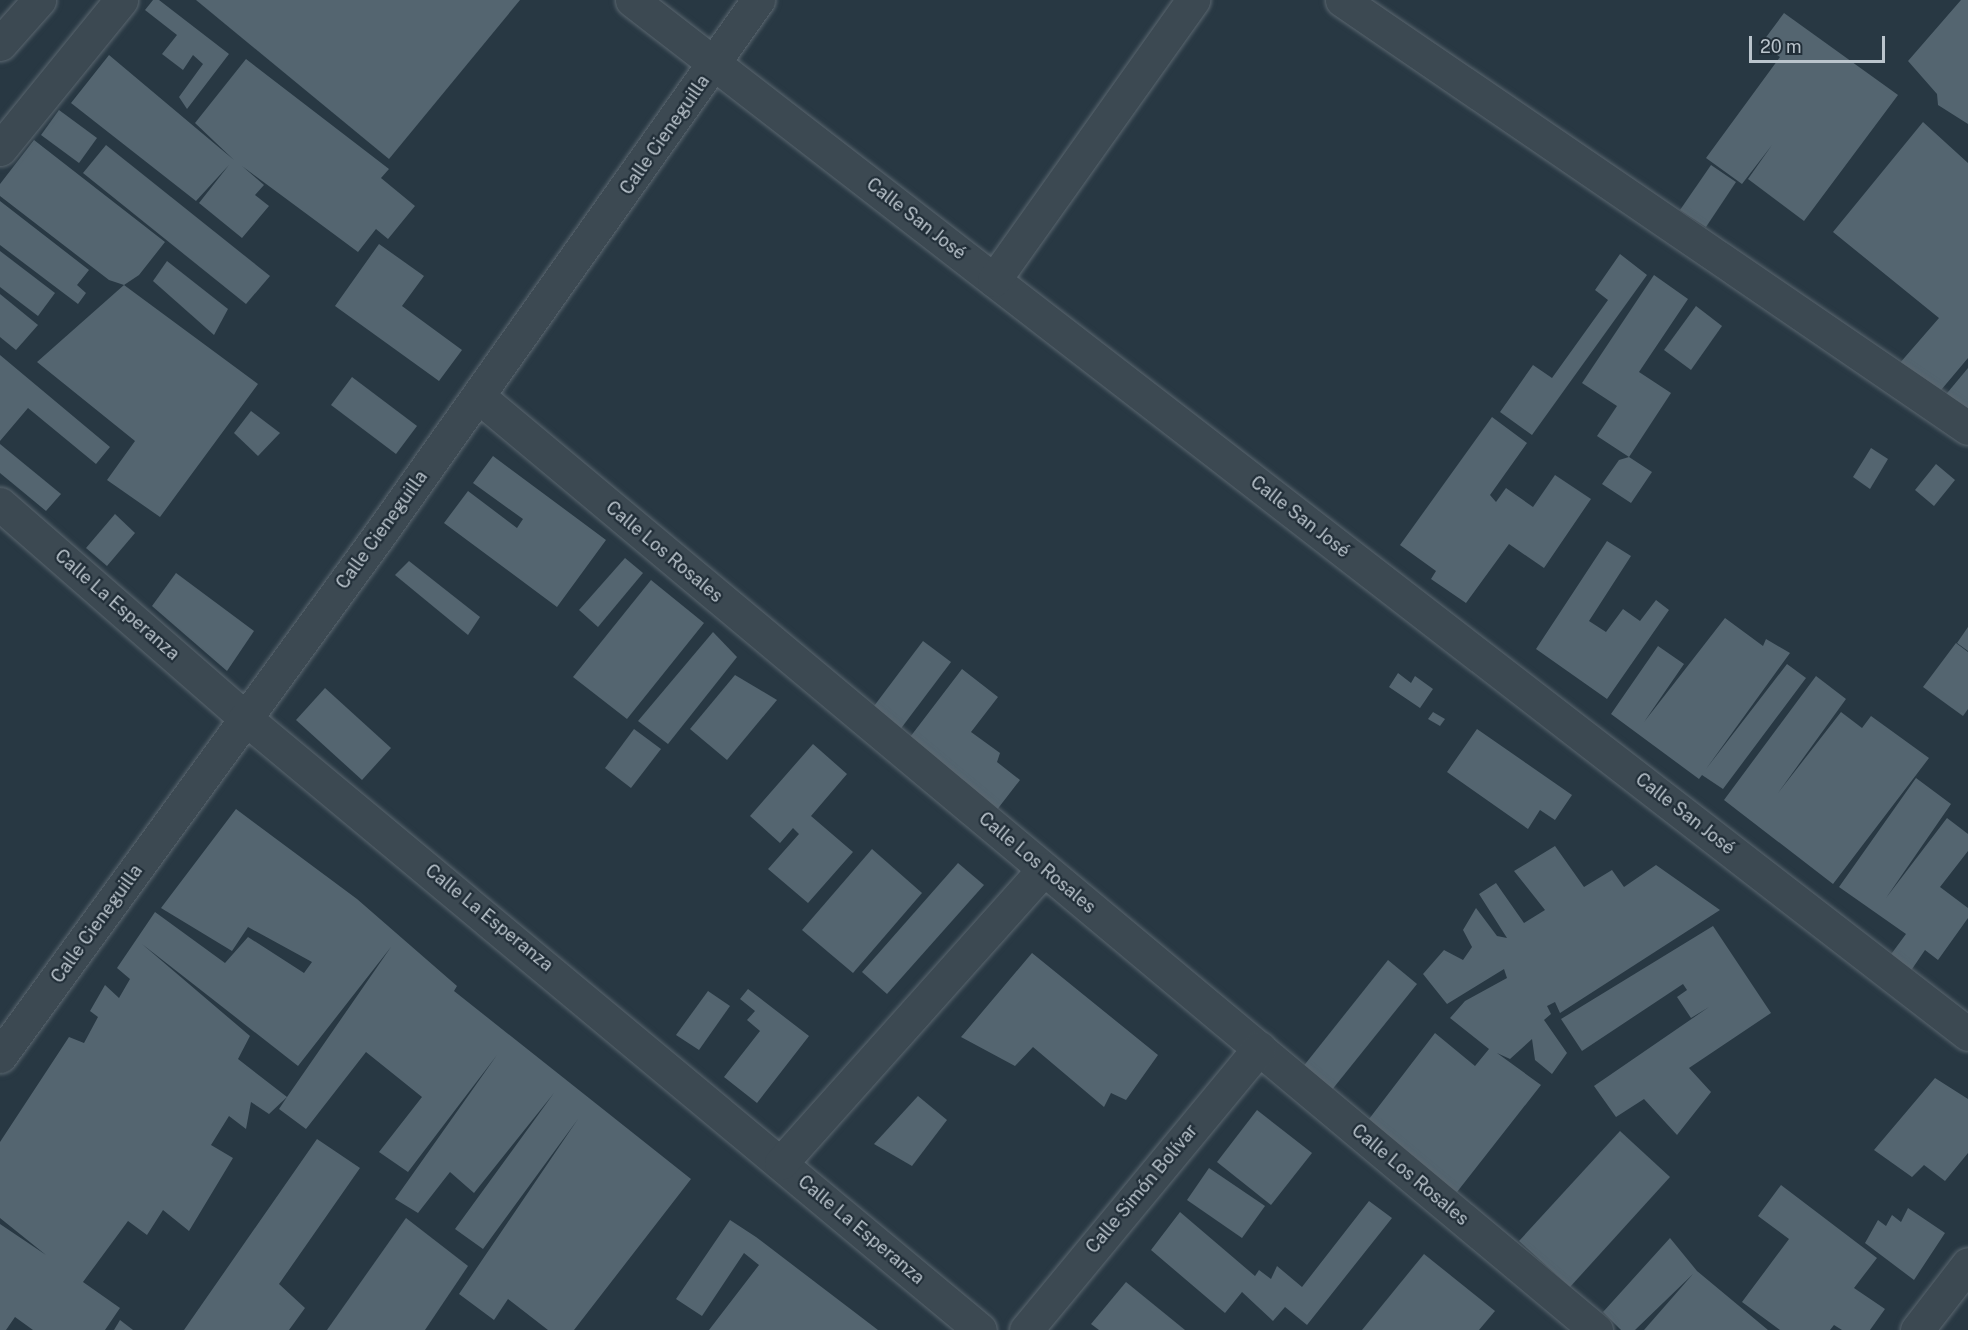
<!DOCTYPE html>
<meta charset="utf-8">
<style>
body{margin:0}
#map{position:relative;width:1968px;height:1330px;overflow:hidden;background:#283843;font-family:"Public Sans",sans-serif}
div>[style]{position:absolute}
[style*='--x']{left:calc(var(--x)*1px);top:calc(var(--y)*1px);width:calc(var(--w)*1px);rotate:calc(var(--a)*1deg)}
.building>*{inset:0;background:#546570}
.roads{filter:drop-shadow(0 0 2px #5b6770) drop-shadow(0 0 2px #5b6770)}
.minor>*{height:33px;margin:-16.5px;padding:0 16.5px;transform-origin:16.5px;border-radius:16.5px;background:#3c4952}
span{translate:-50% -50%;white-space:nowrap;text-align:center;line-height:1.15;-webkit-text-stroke:4.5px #212e38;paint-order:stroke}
.street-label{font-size:18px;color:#bac4cc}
.scale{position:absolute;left:1749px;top:36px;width:136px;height:27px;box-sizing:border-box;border:3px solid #bac4cc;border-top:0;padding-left:8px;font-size:18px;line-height:21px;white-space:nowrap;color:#bac4cc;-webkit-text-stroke:4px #212e38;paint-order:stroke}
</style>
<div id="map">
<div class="building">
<i style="clip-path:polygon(153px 0,159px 0,229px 54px,187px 109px,179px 97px,203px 64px,193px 55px,183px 70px,162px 54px,177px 35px,145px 10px)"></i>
<i style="clip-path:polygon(196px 0,520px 0,389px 159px)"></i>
<i style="clip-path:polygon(1961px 0,1968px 0,1968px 124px,1938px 105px,1937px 94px,1908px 61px)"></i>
<i style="clip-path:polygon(1784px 13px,1898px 95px,1804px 221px,1748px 179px,1772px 145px,1742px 184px,1706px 158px,1780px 57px,1761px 44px)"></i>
<i style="clip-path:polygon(109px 55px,234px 160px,195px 123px,246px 59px,389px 169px,381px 178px,415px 206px,388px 239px,376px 229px,358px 252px,242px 166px,264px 185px,255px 195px,269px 206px,242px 238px,199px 203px,229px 165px,196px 201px,71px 103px)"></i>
<i style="clip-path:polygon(59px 110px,97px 138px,79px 163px,41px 135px)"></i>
<i style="clip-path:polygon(1923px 122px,1968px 163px,1968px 358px,1936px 396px,1899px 364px,1939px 318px,1833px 232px)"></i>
<i style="clip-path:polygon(34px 140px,165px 242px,139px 275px,124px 285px,258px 384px,160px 517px,107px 480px,135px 441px,37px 362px,124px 285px,109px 280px,0 196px,0 184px)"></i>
<i style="clip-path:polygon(106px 145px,270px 276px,246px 304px,83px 173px)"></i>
<i style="clip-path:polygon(1711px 165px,1736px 182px,1706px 227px,1680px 210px)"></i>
<i style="clip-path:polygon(0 201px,89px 270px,77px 285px,86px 293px,78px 304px,0 245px)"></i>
<i style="clip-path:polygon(379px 244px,424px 276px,402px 306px,462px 350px,439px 381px,335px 306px)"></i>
<i style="clip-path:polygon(0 251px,55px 293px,38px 316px,0 287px)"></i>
<i style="clip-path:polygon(1620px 254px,1647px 275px,1532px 435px,1500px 412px,1533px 365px,1552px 378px,1608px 300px,1595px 290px)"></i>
<i style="clip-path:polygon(167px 261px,228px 309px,214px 335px,153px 281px)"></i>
<i style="clip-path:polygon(1654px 275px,1688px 299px,1639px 372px,1671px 393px,1629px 457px,1652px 472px,1631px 503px,1602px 484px,1619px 460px,1629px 457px,1597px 436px,1617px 406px,1582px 383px)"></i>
<i style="clip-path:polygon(0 294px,38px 325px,16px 350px,0 337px)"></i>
<i style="clip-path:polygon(1696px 306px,1722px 326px,1691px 370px,1664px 350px)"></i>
<i style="clip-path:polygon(0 355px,110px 447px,96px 464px,28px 408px,0 441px)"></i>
<i style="clip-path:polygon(1968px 368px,1968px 425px,1938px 404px)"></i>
<i style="clip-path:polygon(352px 377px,417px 426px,396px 454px,331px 405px)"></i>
<i style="clip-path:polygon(251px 411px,280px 433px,258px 456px,234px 433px)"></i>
<i style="clip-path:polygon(1492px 417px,1527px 443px,1490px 495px,1496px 502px,1506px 488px,1533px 507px,1555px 475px,1591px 499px,1544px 568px,1509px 544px,1466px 603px,1431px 579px,1436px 571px,1400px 545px)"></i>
<i style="clip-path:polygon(0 444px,61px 494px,46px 511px,0 473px)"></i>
<i style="clip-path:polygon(1871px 448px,1888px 459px,1870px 489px,1853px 477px)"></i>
<i style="clip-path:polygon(493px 456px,606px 540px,557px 607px,444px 523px,468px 491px,517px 528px,523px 519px,473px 483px)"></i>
<i style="clip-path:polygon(1936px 464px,1955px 480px,1934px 506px,1915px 490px)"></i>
<i style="clip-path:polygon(115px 514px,135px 533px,107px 566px,86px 548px)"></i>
<i style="clip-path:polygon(1607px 541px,1631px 556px,1589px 621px,1606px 632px,1623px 609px,1640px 621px,1656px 600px,1669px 610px,1607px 699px,1536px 649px)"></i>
<i style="clip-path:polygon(625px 558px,643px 573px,598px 627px,579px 610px)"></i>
<i style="clip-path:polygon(409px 561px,480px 617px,468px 635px,395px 575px)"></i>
<i style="clip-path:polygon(176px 573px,254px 631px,227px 671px,152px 606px)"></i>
<i style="clip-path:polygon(651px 580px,704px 623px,627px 719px,573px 677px)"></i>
<i style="clip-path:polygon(1725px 618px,1763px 646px,1766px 639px,1790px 653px,1706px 769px,1787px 664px,1806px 678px,1723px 789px,1702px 775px,1699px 779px,1611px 714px,1658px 646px,1684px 664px,1644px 722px)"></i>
<i style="clip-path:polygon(1968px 627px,1968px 651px,1957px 643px)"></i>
<i style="clip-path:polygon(713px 632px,737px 657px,668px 744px,638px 721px)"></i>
<i style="clip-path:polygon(923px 641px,951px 662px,896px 735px,868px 714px)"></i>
<i style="clip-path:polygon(1956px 643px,1968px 652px,1968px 709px,1963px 716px,1923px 687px)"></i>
<i style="clip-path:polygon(962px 669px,998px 697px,971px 732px,1000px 753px,997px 762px,1020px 780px,996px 811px,904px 745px)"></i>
<i style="clip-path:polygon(1398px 673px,1411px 683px,1415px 676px,1433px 689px,1420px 708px,1389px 687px)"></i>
<i style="clip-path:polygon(735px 675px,777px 700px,727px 760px,690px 729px)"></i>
<i style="clip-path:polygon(1816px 676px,1846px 699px,1778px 793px,1841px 712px,1862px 728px,1871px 716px,1929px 758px,1833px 884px,1724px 800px)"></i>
<i style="clip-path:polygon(325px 688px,391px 748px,362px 780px,296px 720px)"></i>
<i style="clip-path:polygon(1433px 712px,1445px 719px,1440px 726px,1428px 719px)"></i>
<i style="clip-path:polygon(634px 729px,661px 749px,631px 788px,605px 768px)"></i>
<i style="clip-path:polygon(1477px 729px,1572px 795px,1555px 820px,1540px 810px,1528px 829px,1447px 772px)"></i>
<i style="clip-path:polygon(813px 744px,847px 774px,811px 816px,853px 852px,808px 903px,768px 869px,799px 834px,793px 828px,780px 843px,750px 816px)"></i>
<i style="clip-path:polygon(1916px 778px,1951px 804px,1886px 898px,1947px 818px,1968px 834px,1968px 851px,1940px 887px,1968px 908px,1968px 918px,1938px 960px,1925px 950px,1910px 972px,1889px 957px,1906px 934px,1839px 887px)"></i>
<i style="clip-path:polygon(evenodd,236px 809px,357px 899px,457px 986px,454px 991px,691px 1179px,574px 1330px,548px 1330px,508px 1299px,494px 1320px,459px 1294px,578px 1119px,483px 1249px,455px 1229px,554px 1093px,474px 1193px,450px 1172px,418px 1213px,395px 1199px,497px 1055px,408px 1172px,379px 1152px,422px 1097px,366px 1052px,306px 1129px,279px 1109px,287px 1097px,269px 1114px,251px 1102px,246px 1129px,229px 1116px,211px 1145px,233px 1158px,189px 1231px,163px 1210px,147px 1235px,128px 1221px,83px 1282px,120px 1308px,105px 1330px,33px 1330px,15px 1317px,6px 1330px,0 1330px,0 1224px,46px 1255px,0 1218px,0 1142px,69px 1037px,84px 1043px,98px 1017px,90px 1011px,105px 985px,119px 998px,130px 979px,117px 968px,155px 912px,225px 963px,248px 937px,304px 973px,312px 962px,248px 927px,232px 951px,161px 908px,236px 809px,142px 944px,298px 1066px,391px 947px,287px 1097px,238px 1059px,250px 1036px,142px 944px)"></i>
<i style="clip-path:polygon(1555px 846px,1584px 887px,1612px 870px,1624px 887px,1656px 865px,1720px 910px,1560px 1013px,1555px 1002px,1547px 1006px,1551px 1014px,1544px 1020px,1567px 1053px,1552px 1074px,1535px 1060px,1532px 1039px,1510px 1059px,1497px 1053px,1541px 1085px,1457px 1192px,1419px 1167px,1369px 1119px,1435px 1033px,1475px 1066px,1489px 1049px,1450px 1018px,1465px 1001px,1507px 978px,1504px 969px,1447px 1004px,1423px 974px,1444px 950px,1463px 960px,1472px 947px,1463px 930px,1476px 908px,1497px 936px,1507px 938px,1479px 894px,1496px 883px,1524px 923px,1545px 910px,1514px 871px)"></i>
<i style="clip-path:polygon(872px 849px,922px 893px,853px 973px,802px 930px)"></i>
<i style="clip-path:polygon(958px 863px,984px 885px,887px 994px,862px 972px)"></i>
<i style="clip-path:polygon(1713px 926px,1771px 1013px,1689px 1068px,1711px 1092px,1677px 1135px,1644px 1099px,1616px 1117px,1594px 1086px,1709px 1007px,1691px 1018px,1677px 997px,1687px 990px,1683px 984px,1582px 1051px,1561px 1019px)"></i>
<i style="clip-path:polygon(1032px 953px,1158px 1055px,1126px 1100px,1111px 1093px,1104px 1107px,1033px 1047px,1015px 1066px,961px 1037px)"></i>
<i style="clip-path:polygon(1388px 960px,1417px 984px,1331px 1091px,1302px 1068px)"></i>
<i style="clip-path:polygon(748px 989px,809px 1036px,757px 1103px,724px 1077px,760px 1031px,747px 1020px,755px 1011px,740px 999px)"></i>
<i style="clip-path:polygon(708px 991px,730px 1006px,699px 1050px,676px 1035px)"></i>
<i style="clip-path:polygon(1935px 1078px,1968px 1099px,1968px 1153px,1945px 1181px,1924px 1165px,1912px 1177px,1874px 1150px)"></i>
<i style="clip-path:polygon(918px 1096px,947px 1120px,912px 1166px,874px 1144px)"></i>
<i style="clip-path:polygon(1257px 1110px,1312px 1153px,1271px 1205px,1217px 1162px)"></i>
<i style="clip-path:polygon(1620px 1131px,1670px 1177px,1570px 1287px,1519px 1241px)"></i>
<i style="clip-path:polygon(317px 1139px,360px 1168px,279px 1284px,305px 1308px,289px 1330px,184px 1330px)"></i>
<i style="clip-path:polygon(1209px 1168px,1265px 1206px,1242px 1238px,1187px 1200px)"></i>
<i style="clip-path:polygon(1781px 1185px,1877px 1258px,1854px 1288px,1885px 1309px,1870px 1330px,1842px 1330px,1834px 1325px,1830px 1330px,1780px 1330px,1742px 1302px,1789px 1239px,1758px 1216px)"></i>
<i style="clip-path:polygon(1369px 1201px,1392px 1218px,1307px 1325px,1285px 1307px,1273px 1321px,1242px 1292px,1225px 1313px,1151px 1250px,1180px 1212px,1255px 1276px,1259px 1270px,1271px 1279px,1277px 1266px,1302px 1287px)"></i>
<i style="clip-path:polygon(1908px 1208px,1945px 1233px,1914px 1280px,1865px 1243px,1878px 1220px,1886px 1226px,1892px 1215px,1901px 1222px)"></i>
<i style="clip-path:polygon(406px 1218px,468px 1266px,425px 1330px,327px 1330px)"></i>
<i style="clip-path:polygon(730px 1220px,756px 1237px,878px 1330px,709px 1330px,759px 1265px,744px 1253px,702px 1316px,676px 1299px)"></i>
<i style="clip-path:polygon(1670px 1238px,1697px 1271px,1768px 1330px,1644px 1330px,1693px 1274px,1635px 1330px,1621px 1330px,1603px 1312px)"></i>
<i style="clip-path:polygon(1424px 1254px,1495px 1311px,1479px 1330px,1362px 1330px)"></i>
<i style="clip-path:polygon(1126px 1282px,1185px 1330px,1099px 1330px,1091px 1324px)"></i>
<i style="clip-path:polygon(120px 1320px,133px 1330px,114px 1330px)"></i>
</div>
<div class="roads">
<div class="minor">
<i style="--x:632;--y:0;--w:1689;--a:37.74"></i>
<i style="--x:1342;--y:0;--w:758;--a:34.36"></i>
<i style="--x:0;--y:44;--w:59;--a:-48.4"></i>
<i style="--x:0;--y:149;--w:192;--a:-50.9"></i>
<i style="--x:994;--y:280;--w:344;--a:-54.6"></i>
<i style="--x:478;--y:396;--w:1457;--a:39.88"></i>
<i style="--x:0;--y:504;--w:325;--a:41.1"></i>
<i style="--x:245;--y:718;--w:956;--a:39.78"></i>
<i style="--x:0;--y:1056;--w:649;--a:-53.96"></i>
<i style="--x:382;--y:531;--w:651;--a:-54.7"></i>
<i style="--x:781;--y:1163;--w:394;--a:-48.2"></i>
<i style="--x:1026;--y:1330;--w:366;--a:-50.4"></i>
<i style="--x:1917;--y:1330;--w:83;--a:-52.3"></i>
</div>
</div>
<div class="street-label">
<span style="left:665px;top:135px;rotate:-55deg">Calle Cieneguilla</span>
<span style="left:916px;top:219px;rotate:38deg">Calle San José</span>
<span style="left:1300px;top:517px;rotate:38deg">Calle San José</span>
<span style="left:382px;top:530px;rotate:-54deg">Calle Cieneguilla</span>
<span style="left:664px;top:552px;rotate:40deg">Calle Los Rosales</span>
<span style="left:117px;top:605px;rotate:41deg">Calle La Esperanza</span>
<span style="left:1685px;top:814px;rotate:38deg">Calle San José</span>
<span style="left:1037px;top:863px;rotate:40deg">Calle Los Rosales</span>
<span style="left:489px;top:918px;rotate:39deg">Calle La Esperanza</span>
<span style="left:97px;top:924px;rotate:-54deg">Calle Cieneguilla</span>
<span style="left:1410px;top:1175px;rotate:40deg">Calle Los Rosales</span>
<span style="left:1142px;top:1189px;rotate:-50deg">Calle Simón Bolívar</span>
<span style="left:861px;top:1230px;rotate:40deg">Calle La Esperanza</span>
</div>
<div class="scale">20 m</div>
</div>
